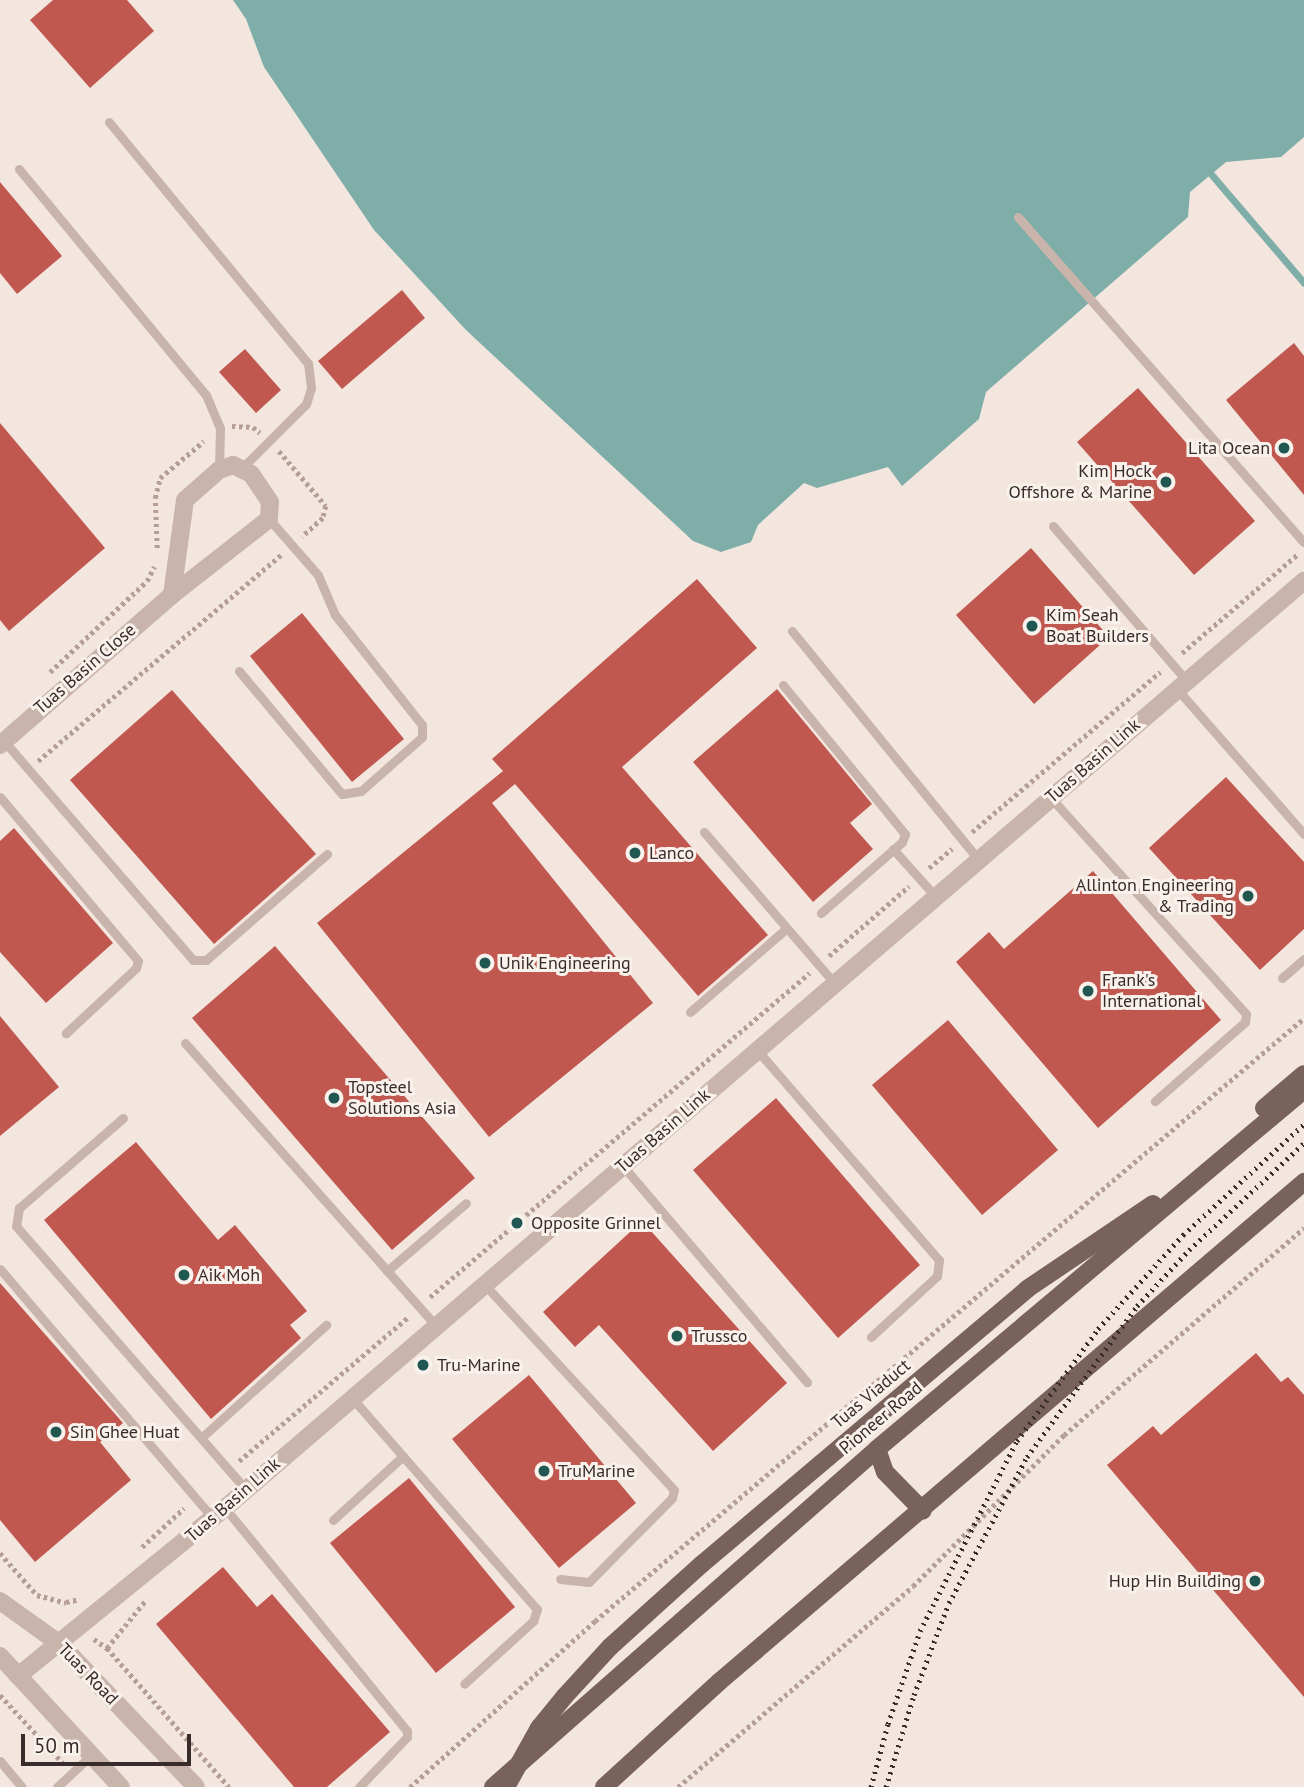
<!DOCTYPE html>
<style>
body{margin:0}
#map{position:relative;width:1304px;height:1787px;overflow:hidden;background:#f2e6df;font-family:"PT Sans",sans-serif}
div>[style]{position:absolute}
[style*='--x']{left:calc(var(--x)*1px);top:calc(var(--y)*1px);width:calc(var(--w)*1px);rotate:calc(var(--a)*1deg)}
.water>*{inset:0;background:#7fada8}
.stream>*{height:7px;margin:-3.5px;padding:0 3.5px;transform-origin:3.5px;border-radius:3.5px;background:#7fada8}
.building>*{inset:0;background:#c0584f}
.path>*{height:4.5px;margin-top:-2.25px;transform-origin:0;background:repeating-linear-gradient(90deg,#b59e96 0 3.5px,transparent 0 7px)}
.service>*{height:9px;margin:-4.5px;padding:0 4.5px;transform-origin:4.5px;border-radius:4.5px;background:#c9b4ab}
.minor>*{height:18px;margin:-9px;padding:0 9px;transform-origin:9px;border-radius:9px;background:#c9b4ab}
.primary>*{height:18px;margin:-9px;padding:0 9px;transform-origin:9px;border-radius:9px;background:#79615c}
.rail>*{height:5px;margin-top:-2.5px;transform-origin:0;background:repeating-linear-gradient(90deg,#382c2a 0 2px,transparent 0 7px)}
.primary-bridge>*{height:18px;margin:-9px;padding:0 9px;transform-origin:9px;border-radius:9px;background:#79615c}
.dots>*{width:19px;height:19px;translate:-50% -50%;box-sizing:border-box;border:4px solid #f9f1eb;border-radius:50%}
span{translate:-50% -50%;white-space:nowrap;text-align:center;line-height:1.15;-webkit-text-stroke:6px #f9f1eb;paint-order:stroke}
.poi-label{font-size:18px;color:#382c2a}
.right{translate:-100% -50%;text-align:right}
.left{translate:0 -50%;text-align:left}
.street-label{font-size:18px;color:#382c2a}
.scale{position:absolute;left:21px;top:1734px;width:170px;height:32px;box-sizing:border-box;border:4px solid #382c2a;border-top:0;padding-left:9px;font-size:21px;line-height:24px;white-space:nowrap;color:#382c2a;-webkit-text-stroke:5px #f9f1eb;paint-order:stroke}
</style>
<div id="map">
<div class="water">
<i style="clip-path:polygon(233px 0,1304px 0,1304px 137px,1281px 157px,1226px 162px,1190px 192px,1188px 217px,986px 392px,979px 419px,902px 486px,888px 467px,817px 488px,804px 483px,758px 525px,751px 542px,721px 552px,693px 541px,466px 330px,374px 230px,264px 67px,246px 19px)"></i>
</div>
<div class="stream">
<i style="--x:1211;--y:174;--w:143;--a:49.5"></i>
</div>
<div class="building">
<i style="clip-path:polygon(53px 0,127px 0,154px 31px,90px 88px,30px 20px)"></i>
<i style="clip-path:polygon(0 182px,62px 256px,17px 294px,0 273px)"></i>
<i style="clip-path:polygon(402px 290px,425px 318px,342px 389px,318px 361px)"></i>
<i style="clip-path:polygon(1294px 343px,1304px 356px,1304px 495px,1226px 400px)"></i>
<i style="clip-path:polygon(245px 349px,281px 390px,256px 413px,219px 372px)"></i>
<i style="clip-path:polygon(1138px 388px,1255px 521px,1194px 575px,1077px 442px)"></i>
<i style="clip-path:polygon(0 423px,105px 548px,9px 631px,0 620px)"></i>
<i style="clip-path:polygon(1031px 548px,1109px 637px,1034px 704px,956px 615px)"></i>
<i style="clip-path:polygon(697px 579px,757px 648px,622px 767px,768px 935px,698px 996px,515px 784px,492px 803px,653px 1003px,489px 1137px,317px 923px,503px 771px,492px 759px)"></i>
<i style="clip-path:polygon(302px 613px,404px 739px,352px 782px,250px 656px)"></i>
<i style="clip-path:polygon(777px 689px,872px 804px,850px 823px,873px 849px,813px 902px,693px 762px)"></i>
<i style="clip-path:polygon(172px 690px,316px 854px,214px 944px,70px 780px)"></i>
<i style="clip-path:polygon(1226px 777px,1304px 862px,1304px 929px,1260px 970px,1149px 848px)"></i>
<i style="clip-path:polygon(14px 828px,113px 943px,46px 1003px,0 952px,0 841px)"></i>
<i style="clip-path:polygon(1093px 871px,1221px 1020px,1098px 1128px,956px 962px,989px 932px,1004px 949px)"></i>
<i style="clip-path:polygon(275px 946px,475px 1178px,392px 1250px,192px 1018px)"></i>
<i style="clip-path:polygon(0 1016px,59px 1087px,0 1136px)"></i>
<i style="clip-path:polygon(948px 1020px,1058px 1150px,982px 1215px,872px 1085px)"></i>
<i style="clip-path:polygon(776px 1098px,920px 1265px,838px 1338px,693px 1170px)"></i>
<i style="clip-path:polygon(136px 1142px,218px 1240px,235px 1225px,307px 1311px,290px 1325px,301px 1338px,211px 1419px,44px 1220px)"></i>
<i style="clip-path:polygon(642px 1221px,787px 1383px,713px 1451px,599px 1325px,575px 1347px,543px 1312px)"></i>
<i style="clip-path:polygon(0 1283px,123px 1423px,100px 1442px,131px 1480px,35px 1562px,0 1520px)"></i>
<i style="clip-path:polygon(1256px 1353px,1281px 1382px,1288px 1377px,1304px 1395px,1304px 1697px,1107px 1465px,1153px 1426px,1161px 1435px)"></i>
<i style="clip-path:polygon(529px 1375px,636px 1503px,559px 1568px,452px 1439px)"></i>
<i style="clip-path:polygon(409px 1478px,515px 1607px,436px 1673px,330px 1543px)"></i>
<i style="clip-path:polygon(223px 1567px,257px 1607px,272px 1594px,390px 1732px,327px 1787px,294px 1787px,156px 1624px)"></i>
</div>
<div class="path">
<i style="--x:232;--y:426;--w:21;--a:3"></i>
<i style="--x:253;--y:427;--w:9;--a:41"></i>
<i style="--x:279;--y:451;--w:72;--a:49.5"></i>
<i style="--x:326;--y:506;--w:12;--a:104"></i>
<i style="--x:323;--y:518;--w:28;--a:138"></i>
<i style="--x:157;--y:548;--w:50;--a:-92.3"></i>
<i style="--x:155;--y:498;--w:21;--a:-76"></i>
<i style="--x:160;--y:478;--w:57;--a:-40.1"></i>
<i style="--x:1182;--y:653;--w:153;--a:-40.5"></i>
<i style="--x:50;--y:672;--w:133;--a:-43.2"></i>
<i style="--x:147;--y:581;--w:16;--a:-63"></i>
<i style="--x:38;--y:761;--w:320;--a:-40.3"></i>
<i style="--x:972;--y:832;--w:247;--a:-40.4"></i>
<i style="--x:929;--y:868;--w:30;--a:-40"></i>
<i style="--x:829;--y:956;--w:106;--a:-41.2"></i>
<i style="--x:430;--y:1297;--w:499;--a:-40.5"></i>
<i style="--x:239;--y:1461;--w:222;--a:-40.4"></i>
<i style="--x:142;--y:1547;--w:57;--a:-42.9"></i>
<i style="--x:0;--y:1553;--w:56;--a:48.6"></i>
<i style="--x:37;--y:1595;--w:30;--a:15"></i>
<i style="--x:66;--y:1602;--w:14;--a:-12"></i>
<i style="--x:94;--y:1639;--w:16;--a:35"></i>
<i style="--x:107;--y:1648;--w:185;--a:48.7"></i>
<i style="--x:107;--y:1648;--w:62;--a:-50.9"></i>
<i style="--x:0;--y:1695;--w:94;--a:47.2"></i>
<i style="--x:410;--y:1787;--w:249;--a:-41.9"></i>
<i style="--x:595;--y:1621;--w:931;--a:-40.38"></i>
<i style="--x:678;--y:1787;--w:309;--a:-40.5"></i>
<i style="--x:913;--y:1586;--w:214;--a:-45"></i>
<i style="--x:1064;--y:1435;--w:317;--a:-40.8"></i>
</div>
<div class="service">
<i style="--x:109;--y:122;--w:313;--a:50.5"></i>
<i style="--x:308;--y:363;--w:25;--a:83"></i>
<i style="--x:311;--y:388;--w:17;--a:107"></i>
<i style="--x:306;--y:404;--w:92;--a:135"></i>
<i style="--x:19;--y:169;--w:293;--a:50.4"></i>
<i style="--x:206;--y:395;--w:36;--a:67"></i>
<i style="--x:220;--y:428;--w:42;--a:91.4"></i>
<i style="--x:1018;--y:217;--w:433;--a:48.7"></i>
<i style="--x:1053;--y:526;--w:205;--a:49.2"></i>
<i style="--x:792;--y:631;--w:296;--a:50.8"></i>
<i style="--x:239;--y:671;--w:160;--a:50.1"></i>
<i style="--x:342;--y:794;--w:19;--a:-9"></i>
<i style="--x:361;--y:791;--w:81;--a:-41.5"></i>
<i style="--x:422;--y:737;--w:12;--a:-90"></i>
<i style="--x:422;--y:725;--w:140;--a:-128.3"></i>
<i style="--x:335;--y:615;--w:43;--a:-113"></i>
<i style="--x:318;--y:575;--w:74;--a:-131.2"></i>
<i style="--x:783;--y:685;--w:193;--a:50.7"></i>
<i style="--x:905;--y:834;--w:9;--a:111"></i>
<i style="--x:902;--y:842;--w:108;--a:138.8"></i>
<i style="--x:1177;--y:689;--w:193;--a:48.8"></i>
<i style="--x:4;--y:741;--w:289;--a:49.2"></i>
<i style="--x:193;--y:960;--w:13;--a:0"></i>
<i style="--x:206;--y:960;--w:161;--a:-41.2"></i>
<i style="--x:0;--y:797;--w:214;--a:49.9"></i>
<i style="--x:138;--y:961;--w:7;--a:106"></i>
<i style="--x:136;--y:968;--w:96;--a:137.1"></i>
<i style="--x:1051;--y:798;--w:291;--a:47.9"></i>
<i style="--x:1246;--y:1014;--w:8;--a:97"></i>
<i style="--x:1245;--y:1022;--w:120;--a:138.7"></i>
<i style="--x:704;--y:832;--w:201;--a:49.2"></i>
<i style="--x:893;--y:849;--w:64;--a:48.1"></i>
<i style="--x:1282;--y:978;--w:29;--a:-41"></i>
<i style="--x:690;--y:1012;--w:128;--a:-40.9"></i>
<i style="--x:185;--y:1043;--w:377;--a:48.4"></i>
<i style="--x:757;--y:1050;--w:278;--a:49.1"></i>
<i style="--x:939;--y:1260;--w:16;--a:97"></i>
<i style="--x:937;--y:1276;--w:90;--a:137.3"></i>
<i style="--x:123;--y:1118;--w:138;--a:139.1"></i>
<i style="--x:19;--y:1208;--w:18;--a:99"></i>
<i style="--x:16;--y:1226;--w:350;--a:48.9"></i>
<i style="--x:623;--y:1166;--w:284;--a:49.6"></i>
<i style="--x:0;--y:1269;--w:328;--a:49.5"></i>
<i style="--x:387;--y:1271;--w:104;--a:-40.7"></i>
<i style="--x:484;--y:1284;--w:280;--a:47.3"></i>
<i style="--x:674;--y:1490;--w:8;--a:104"></i>
<i style="--x:672;--y:1498;--w:118;--a:134.7"></i>
<i style="--x:589;--y:1582;--w:29;--a:-174"></i>
<i style="--x:352;--y:1398;--w:281;--a:48.8"></i>
<i style="--x:537;--y:1609;--w:13;--a:108"></i>
<i style="--x:533;--y:1621;--w:93;--a:137.6"></i>
<i style="--x:201;--y:1438;--w:169;--a:-42.1"></i>
<i style="--x:225;--y:1508;--w:288;--a:50.8"></i>
<i style="--x:407;--y:1731;--w:6;--a:90"></i>
<i style="--x:407;--y:1737;--w:69;--a:133.8"></i>
<i style="--x:333;--y:1520;--w:95;--a:-42.4"></i>
<i style="--x:0;--y:1761;--w:34;--a:50"></i>
<i style="--x:57;--y:1787;--w:45;--a:-43.2"></i>
</div>
<div class="minor">
<i style="--x:0;--y:745;--w:228;--a:-41.1"></i>
<i style="--x:172;--y:595;--w:123;--a:-38.1"></i>
<i style="--x:269;--y:519;--w:17;--a:-87"></i>
<i style="--x:270;--y:502;--w:34;--a:-124"></i>
<i style="--x:251;--y:474;--w:20;--a:-153"></i>
<i style="--x:233;--y:465;--w:15;--a:160"></i>
<i style="--x:219;--y:470;--w:45;--a:138.6"></i>
<i style="--x:185;--y:500;--w:96;--a:97.8"></i>
<i style="--x:0;--y:1601;--w:74;--a:35.6"></i>
<i style="--x:60;--y:1644;--w:197;--a:46.4"></i>
<i style="--x:0;--y:1656;--w:178;--a:47.3"></i>
<i style="--x:18;--y:1676;--w:267;--a:-39.1"></i>
<i style="--x:225;--y:1508;--w:1423;--a:-40.67"></i>
</div>
<div class="primary">
<i style="--x:1264;--y:1108;--w:52;--a:-40.4"></i>
<i style="--x:877;--y:1449;--w:24;--a:71"></i>
<i style="--x:885;--y:1472;--w:54;--a:45.7"></i>
<i style="--x:702;--y:1564;--w:426;--a:-40.2"></i>
<i style="--x:1027;--y:1289;--w:152;--a:-34"></i>
<i style="--x:493;--y:1787;--w:512;--a:-41.35"></i>
<i style="--x:877;--y:1449;--w:558;--a:-40.06"></i>
<i style="--x:604;--y:1787;--w:156;--a:-42.4"></i>
<i style="--x:719;--y:1682;--w:770;--a:-40.52"></i>
</div>
<div class="rail">
<i style="--x:871;--y:1787;--w:65;--a:-74.9"></i>
<i style="--x:888;--y:1724;--w:98;--a:-71"></i>
<i style="--x:920;--y:1631;--w:213;--a:-63"></i>
<i style="--x:1017;--y:1441;--w:138;--a:-54.1"></i>
<i style="--x:1098;--y:1329;--w:127;--a:-47.9"></i>
<i style="--x:1183;--y:1235;--w:164;--a:-42.5"></i>
<i style="--x:886;--y:1787;--w:96;--a:-73.1"></i>
<i style="--x:914;--y:1695;--w:98;--a:-69.2"></i>
<i style="--x:949;--y:1603;--w:166;--a:-61.9"></i>
<i style="--x:1027;--y:1457;--w:187;--a:-53.9"></i>
<i style="--x:1137;--y:1306;--w:76;--a:-47.1"></i>
<i style="--x:1189;--y:1250;--w:157;--a:-42.9"></i>
</div>
<div class="primary-bridge">
<i style="--x:506;--y:1787;--w:68;--a:-60.8"></i>
<i style="--x:539;--y:1728;--w:41;--a:-50.9"></i>
<i style="--x:565;--y:1696;--w:67;--a:-47.4"></i>
<i style="--x:610;--y:1647;--w:124;--a:-42.1"></i>
</div>
<div class="dots">
<i style="left:1284px;top:448px;background:#215752"></i>
<i style="left:1166px;top:482px;background:#215752"></i>
<i style="left:1032px;top:626px;background:#215752"></i>
<i style="left:635px;top:853px;background:#215752"></i>
<i style="left:1248px;top:896px;background:#215752"></i>
<i style="left:485px;top:963px;background:#215752"></i>
<i style="left:1088px;top:991px;background:#215752"></i>
<i style="left:334px;top:1098px;background:#215752"></i>
<i style="left:517px;top:1223px;background:#215752"></i>
<i style="left:184px;top:1275px;background:#215752"></i>
<i style="left:677px;top:1336px;background:#215752"></i>
<i style="left:423px;top:1365px;background:#215752"></i>
<i style="left:56px;top:1432px;background:#215752"></i>
<i style="left:544px;top:1471px;background:#215752"></i>
<i style="left:1255px;top:1581px;background:#215752"></i>
</div>
<div class="poi-label">
<span class="right" style="left:1270px;top:448px">Lita Ocean</span>
<span class="right" style="left:1152px;top:482px">Kim Hock<br>Offshore &amp; Marine</span>
<span class="left" style="left:1046px;top:626px">Kim Seah<br>Boat Builders</span>
<span class="left" style="left:649px;top:853px">Lanco</span>
<span class="right" style="left:1234px;top:896px">Allinton Engineering<br>&amp; Trading</span>
<span class="left" style="left:499px;top:963px">Unik Engineering</span>
<span class="left" style="left:1102px;top:991px">Frank's<br>International</span>
<span class="left" style="left:348px;top:1098px">Topsteel<br>Solutions Asia</span>
<span class="left" style="left:531px;top:1223px">Opposite Grinnel</span>
<span class="left" style="left:198px;top:1275px">Aik Moh</span>
<span class="left" style="left:691px;top:1336px">Trussco</span>
<span class="left" style="left:437px;top:1365px">Tru-Marine</span>
<span class="left" style="left:70px;top:1432px">Sin Ghee Huat</span>
<span class="left" style="left:558px;top:1471px">TruMarine</span>
<span class="right" style="left:1241px;top:1581px">Hup Hin Building</span>
</div>
<div class="street-label">
<span style="left:85px;top:669px;rotate:-41deg">Tuas Basin Close</span>
<span style="left:1093px;top:761px;rotate:-41deg">Tuas Basin Link</span>
<span style="left:663px;top:1131px;rotate:-41deg">Tuas Basin Link</span>
<span style="left:871px;top:1394px;rotate:-40deg">Tuas Viaduct</span>
<span style="left:881px;top:1418px;rotate:-40deg">Pioneer Road</span>
<span style="left:233px;top:1500px;rotate:-41deg">Tuas Basin Link</span>
<span style="left:88px;top:1674px;rotate:46deg">Tuas Road</span>
</div>
<div class="scale">50 m</div>
</div>
